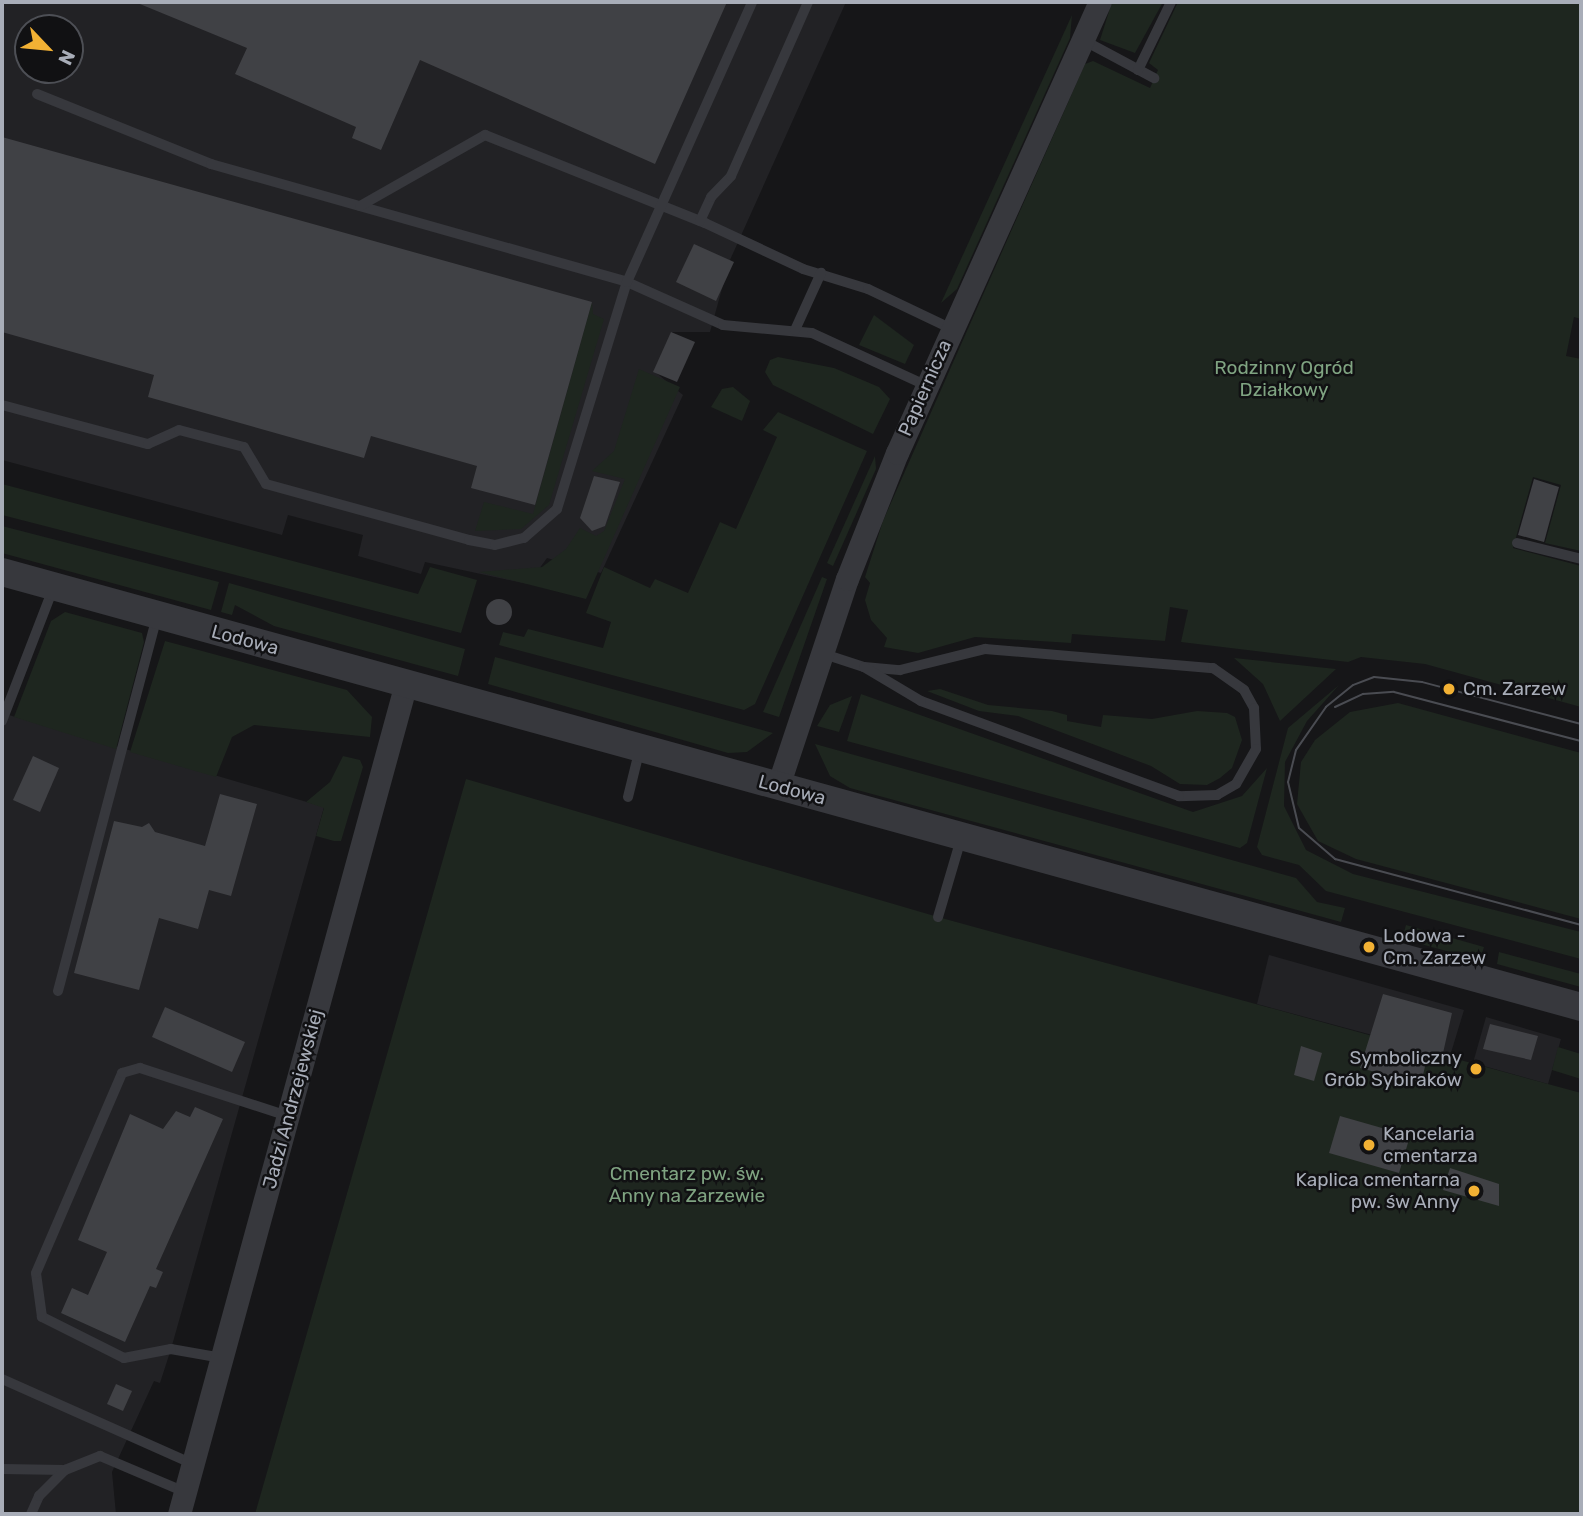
<!DOCTYPE html>
<meta charset="utf-8">
<style>
body{margin:0}
#map{position:relative;width:1583px;height:1516px;overflow:hidden;background:#161618;font-family:Rubik,sans-serif}
div>[style]{position:absolute}
[style*='--x']{left:calc(var(--x)*1px);top:calc(var(--y)*1px);width:calc(var(--w)*1px);rotate:calc(var(--a)*1deg)}
.built>*{inset:0;background:#222225}
.green>*{inset:0;background:#1e261f}
.building>*{inset:0;background:#404145}
.round{border-radius:50%}
.service>*{height:10px;margin:-5px;padding:0 5px;transform-origin:5px;border-radius:5px;background:#37383d}
.minor>*{height:23px;margin:-11.5px;padding:0 11.5px;transform-origin:11.5px;border-radius:11.5px;background:#37383d}
.tertiary>*{height:28px;margin:-14px;padding:0 14px;transform-origin:14px;border-radius:14px;background:#37383d}
.tram>*{height:2px;margin:-1px;padding:0 1px;transform-origin:1px;border-radius:1px;background:#4a4c52}
.dots>*{width:19px;height:19px;translate:-50% -50%;box-sizing:border-box;border:4px solid #111113;border-radius:50%}
span{translate:-50% -50%;white-space:nowrap;text-align:center;line-height:1.15;-webkit-text-stroke:5px #111113;paint-order:stroke}
.park-label{font-size:19px;color:#7fa381}
.street-label{font-size:19px;color:#a8adb8}
.poi-label{font-size:19px;color:#a8adb8}
.left{translate:0 -50%;text-align:left}
.right{translate:-100% -50%;text-align:right}
.frame{position:absolute;inset:0;border:4px solid #a8adb8;pointer-events:none}
.north{position:absolute;left:14px;top:14px;width:70px;height:70px;box-sizing:border-box;background:#111113;border:2px solid #4d4f55;border-radius:50%;rotate:116deg;font-size:19px;font-weight:700;line-height:28px;text-align:center;color:#a8adb8}
.north::after{content:'';display:block;margin:auto;width:24px;height:32px;background:#f2b134;clip-path:polygon(50% 0,100% 100%,50% 72%,0 100%)}
</style>
<div id="map">
<div class="built">
<i style="clip-path:polygon(evenodd,2px 2px,846px 2px,730px 260px,710px 332px,672px 332px,654px 371px,683px 395px,601px 573px,547px 558px,528px 584px,425px 562px,421px 574px,358px 556px,363px 535px,288px 515px,282px 535px,2px 460px,2px 2px,28px 28px,70px 28px,70px 70px,28px 70px,28px 28px)"></i>
<i style="clip-path:polygon(2px 713px,324px 807px,171px 1349px,160px 1383px,154px 1381px,112px 1472px,116px 1514px,2px 1514px)"></i>
<i style="clip-path:polygon(1269px 955px,1464px 1010px,1450px 1056px,1257px 1004px)"></i>
<i style="clip-path:polygon(1486px 1017px,1561px 1039px,1548px 1084px,1473px 1063px)"></i>
</div>
<div class="green">
<i style="clip-path:polygon(1112px 2px,1163px 2px,1135px 53px,1100px 40px)"></i>
<i style="clip-path:polygon(1178px 2px,1581px 2px,1581px 319px,1574px 317px,1566px 356px,1581px 359px,1581px 551px,1545px 543px,1561px 485px,1533px 477px,1513px 548px,1581px 566px,1581px 707px,1425px 664px,1361px 657px,1348px 662px,1181px 642px,1188px 610px,1170px 607px,1165px 641px,1072px 634px,1071px 643px,975px 637px,918px 653px,884px 647px,887px 638px,871px 620px,865px 600px,870px 583px,865px 577px,883px 521px,1085px 64px,1093px 61px,1150px 88px,1158px 70px,1149px 63px)"></i>
<i style="clip-path:polygon(1072px 15px,1070px 38px,957px 289px,941px 303px)"></i>
<i style="clip-path:polygon(592px 302px,593px 314px,604px 319px,549px 505px,521px 529px,475px 531px,484px 502px,533px 514px)"></i>
<i style="clip-path:polygon(874px 315px,914px 345px,905px 364px,859px 345px)"></i>
<i style="clip-path:polygon(778px 357px,834px 368px,879px 387px,890px 399px,873px 434px,773px 385px,765px 372px,770px 360px)"></i>
<i style="clip-path:polygon(639px 369px,680px 387px,586px 599px,479px 572px,542px 567px,566px 549px,580px 528px,596px 536px,604px 531px,625px 479px,592px 471px,614px 451px)"></i>
<i style="clip-path:polygon(733px 387px,750px 401px,742px 421px,711px 407px,722px 389px)"></i>
<i style="clip-path:polygon(778px 412px,867px 451px,755px 704px,744px 710px,499px 645px,503px 632px,524px 637px,528px 629px,603px 648px,611px 622px,586px 613px,604px 567px,650px 588px,655px 579px,688px 593px,720px 522px,736px 529px,777px 437px,763px 430px)"></i>
<i style="clip-path:polygon(875px 456px,876px 469px,833px 566px,827px 563px)"></i>
<i style="clip-path:polygon(2px 484px,418px 594px,430px 567px,477px 580px,461px 633px,2px 515px)"></i>
<i style="clip-path:polygon(2px 526px,219px 582px,211px 610px,2px 553px)"></i>
<i style="clip-path:polygon(822px 577px,827px 579px,779px 717px,763px 712px)"></i>
<i style="clip-path:polygon(229px 583px,465px 649px,458px 676px,274px 626px,235px 605px,232px 615px,221px 612px)"></i>
<i style="clip-path:polygon(65px 612px,142px 633px,144px 642px,116px 749px,14px 717px,51px 621px)"></i>
<i style="clip-path:polygon(165px 641px,347px 690px,372px 717px,370px 737px,254px 725px,232px 737px,216px 777px,130px 752px)"></i>
<i style="clip-path:polygon(495px 657px,773px 733px,747px 752px,728px 753px,488px 684px)"></i>
<i style="clip-path:polygon(1234px 658px,1336px 669px,1280px 721px,1263px 684px)"></i>
<i style="clip-path:polygon(1339px 685px,1307px 721px,1285px 762px,1284px 806px,1306px 850px,1353px 874px,1581px 932px,1581px 959px,1326px 891px,1299px 865px,1262px 855px,1257px 847px,1288px 728px)"></i>
<i style="clip-path:polygon(940px 689px,988px 705px,1052px 711px,1067px 715px,1067px 721px,1101px 727px,1103px 715px,1152px 719px,1197px 711px,1227px 713px,1235px 717px,1242px 740px,1232px 768px,1220px 778px,1207px 785px,1180px 784px,1151px 766px,1018px 716px,979px 711px,927px 691px)"></i>
<i style="clip-path:polygon(861px 694px,1193px 812px,1242px 796px,1267px 768px,1247px 843px,1240px 848px,847px 741px)"></i>
<i style="clip-path:polygon(852px 696px,839px 732px,817px 726px,830px 705px)"></i>
<i style="clip-path:polygon(1398px 703px,1581px 753px,1581px 919px,1356px 859px,1318px 841px,1297px 804px,1301px 762px,1315px 740px,1350px 712px)"></i>
<i style="clip-path:polygon(815px 744px,1296px 878px,1317px 902px,1345px 908px,1341px 922px,850px 788px,830px 776px)"></i>
<i style="clip-path:polygon(343px 756px,360px 760px,363px 767px,341px 841px,334px 841px,316px 836px,324px 808px,306px 802px,330px 782px)"></i>
<i style="clip-path:polygon(466px 779px,938px 917px,1581px 1093px,1581px 1514px,255px 1514px)"></i>
<i style="clip-path:polygon(1406px 925px,1484px 947px,1480px 960px,1402px 939px)"></i>
<i style="clip-path:polygon(1499px 952px,1581px 974px,1581px 987px,1497px 964px)"></i>
<i style="clip-path:polygon(1558px 1047px,1581px 1054px,1581px 1079px,1552px 1070px)"></i>
</div>
<div class="building">
<i style="clip-path:polygon(135px 2px,727px 2px,655px 164px,420px 60px,381px 150px,352px 138px,356px 127px,235px 74px,247px 48px)"></i>
<i style="clip-path:polygon(2px 137px,592px 302px,535px 505px,471px 488px,477px 466px,371px 436px,364px 458px,148px 397px,154px 375px,2px 332px)"></i>
<i style="clip-path:polygon(694px 244px,734px 262px,716px 301px,676px 282px)"></i>
<i style="clip-path:polygon(671px 332px,695px 342px,677px 382px,653px 372px)"></i>
<i style="clip-path:polygon(594px 476px,620px 482px,605px 526px,592px 531px,580px 518px)"></i>
<i style="clip-path:polygon(1534px 479px,1559px 487px,1544px 542px,1518px 535px)"></i>
<i class="round" style="left:486px;top:599px;width:26px;height:26px"></i>
<i style="clip-path:polygon(33px 756px,59px 768px,40px 812px,13px 800px)"></i>
<i style="clip-path:polygon(220px 794px,257px 804px,231px 896px,209px 890px,198px 929px,159px 918px,139px 990px,74px 973px,114px 821px,142px 827px,149px 823px,155px 832px,205px 846px)"></i>
<i style="clip-path:polygon(1383px 994px,1452px 1013px,1441px 1062px,1426px 1062px,1421px 1084px,1360px 1068px)"></i>
<i style="clip-path:polygon(165px 1007px,245px 1042px,232px 1072px,152px 1037px)"></i>
<i style="clip-path:polygon(1490px 1024px,1538px 1036px,1531px 1060px,1483px 1049px)"></i>
<i style="clip-path:polygon(1301px 1046px,1322px 1053px,1314px 1081px,1294px 1075px)"></i>
<i style="clip-path:polygon(195px 1107px,223px 1119px,156px 1269px,163px 1272px,156px 1288px,150px 1286px,125px 1342px,61px 1313px,72px 1288px,88px 1295px,107px 1252px,78px 1240px,130px 1114px,163px 1129px,176px 1111px,190px 1117px)"></i>
<i style="clip-path:polygon(1340px 1116px,1410px 1136px,1399px 1173px,1329px 1153px)"></i>
<i style="clip-path:polygon(1450px 1168px,1499px 1184px,1499px 1206px,1443px 1190px)"></i>
<i style="clip-path:polygon(116px 1384px,132px 1391px,123px 1411px,107px 1404px)"></i>
</div>
<div class="service">
<i style="--x:1083;--y:40;--w:81;--a:28.2"></i>
<i style="--x:1138;--y:70;--w:76;--a:-64.1"></i>
<i style="--x:37;--y:94;--w:188;--a:21.9"></i>
<i style="--x:211;--y:164;--w:432;--a:15.8"></i>
<i style="--x:627;--y:282;--w:105;--a:24.1"></i>
<i style="--x:723;--y:325;--w:89;--a:5.1"></i>
<i style="--x:812;--y:333;--w:127;--a:24.7"></i>
<i style="--x:360;--y:206;--w:144;--a:-29.6"></i>
<i style="--x:485;--y:135;--w:237;--a:21.8"></i>
<i style="--x:705;--y:223;--w:108;--a:25.1"></i>
<i style="--x:803;--y:269;--w:68;--a:17.1"></i>
<i style="--x:868;--y:289;--w:93;--a:25.5"></i>
<i style="--x:700;--y:221;--w:26;--a:-65"></i>
<i style="--x:711;--y:197;--w:29;--a:-46"></i>
<i style="--x:731;--y:176;--w:190;--a:-66.1"></i>
<i style="--x:795;--y:330;--w:63;--a:-65.5"></i>
<i style="--x:2;--y:405;--w:151;--a:15"></i>
<i style="--x:148;--y:444;--w:34;--a:-24"></i>
<i style="--x:179;--y:430;--w:67;--a:14.7"></i>
<i style="--x:244;--y:447;--w:43;--a:59.3"></i>
<i style="--x:266;--y:484;--w:211;--a:15.4"></i>
<i style="--x:469;--y:540;--w:26;--a:11"></i>
<i style="--x:495;--y:545;--w:30;--a:-14"></i>
<i style="--x:524;--y:538;--w:44;--a:-41.3"></i>
<i style="--x:557;--y:509;--w:238;--a:-72.9"></i>
<i style="--x:627;--y:282;--w:307;--a:-65.9"></i>
<i style="--x:1517;--y:543;--w:66;--a:14"></i>
<i style="--x:821;--y:653;--w:45;--a:18"></i>
<i style="--x:864;--y:667;--w:36;--a:5"></i>
<i style="--x:900;--y:670;--w:88;--a:-13.9"></i>
<i style="--x:985;--y:649;--w:229;--a:4.8"></i>
<i style="--x:1213;--y:668;--w:38;--a:35"></i>
<i style="--x:1244;--y:690;--w:21;--a:61"></i>
<i style="--x:1254;--y:708;--w:41;--a:87.2"></i>
<i style="--x:1256;--y:749;--w:40;--a:119.7"></i>
<i style="--x:1236;--y:784;--w:22;--a:150"></i>
<i style="--x:1217;--y:795;--w:38;--a:178"></i>
<i style="--x:1179;--y:796;--w:275;--a:-159.8"></i>
<i style="--x:921;--y:701;--w:66;--a:-149.2"></i>
<i style="--x:2;--y:721;--w:142;--a:-68.9"></i>
<i style="--x:628;--y:797;--w:50;--a:-76.2"></i>
<i style="--x:938;--y:917;--w:81;--a:-73.6"></i>
<i style="--x:58;--y:991;--w:389;--a:-75.2"></i>
<i style="--x:222;--y:1358;--w:52;--a:-170"></i>
<i style="--x:171;--y:1349;--w:48;--a:169.2"></i>
<i style="--x:124;--y:1358;--w:92;--a:-153.4"></i>
<i style="--x:42;--y:1317;--w:44;--a:-97.8"></i>
<i style="--x:36;--y:1273;--w:218;--a:-66.7"></i>
<i style="--x:122;--y:1073;--w:19;--a:-16"></i>
<i style="--x:140;--y:1068;--w:156;--a:18"></i>
<i style="--x:2;--y:1379;--w:209;--a:24"></i>
<i style="--x:2;--y:1469;--w:63;--a:0.9"></i>
<i style="--x:65;--y:1470;--w:38;--a:-22"></i>
<i style="--x:100;--y:1456;--w:92;--a:23"></i>
<i style="--x:31;--y:1514;--w:20;--a:-66"></i>
<i style="--x:39;--y:1496;--w:37;--a:-45"></i>
</div>
<div class="minor">
<i style="--x:778;--y:786;--w:218;--a:-71.6"></i>
<i style="--x:847;--y:579;--w:136;--a:-68.4"></i>
<i style="--x:897;--y:453;--w:495;--a:-65.8"></i>
<i style="--x:179;--y:1514;--w:861;--a:-74.72"></i>
</div>
<div class="tertiary">
<i style="--x:2;--y:572;--w:1638;--a:15.4"></i>
</div>
<div class="tram">
<i style="--x:1335;--y:707;--w:31;--a:-25"></i>
<i style="--x:1363;--y:694;--w:31;--a:-4"></i>
<i style="--x:1394;--y:692;--w:193;--a:14.7"></i>
<i style="--x:1581;--y:724;--w:164;--a:-165.2"></i>
<i style="--x:1422;--y:682;--w:48;--a:-174.1"></i>
<i style="--x:1374;--y:677;--w:22;--a:159"></i>
<i style="--x:1353;--y:685;--w:35;--a:141"></i>
<i style="--x:1326;--y:707;--w:52;--a:124.9"></i>
<i style="--x:1296;--y:750;--w:33;--a:104"></i>
<i style="--x:1288;--y:782;--w:47;--a:76.6"></i>
<i style="--x:1299;--y:828;--w:48;--a:40.7"></i>
<i style="--x:1335;--y:859;--w:255;--a:15"></i>
</div>
<div class="dots">
<i style="left:1449px;top:689px;background:#f2b134"></i>
<i style="left:1369px;top:947px;background:#f2b134"></i>
<i style="left:1476px;top:1069px;background:#f2b134"></i>
<i style="left:1369px;top:1145px;background:#f2b134"></i>
<i style="left:1474px;top:1191px;background:#f2b134"></i>
</div>
<div class="park-label">
<span style="left:1284px;top:379px">Rodzinny Ogród<br>Działkowy</span>
<span style="left:687px;top:1185px">Cmentarz pw. św.<br>Anny na Zarzewie</span>
</div>
<div class="street-label">
<span style="left:925px;top:388px;rotate:-66deg">Papiernicza</span>
<span style="left:245px;top:640px;rotate:15deg">Lodowa</span>
<span style="left:792px;top:790px;rotate:15deg">Lodowa</span>
<span style="left:293px;top:1099px;rotate:-75deg">Jadzi Andrzejewskiej</span>
</div>
<div class="poi-label">
<span class="left" style="left:1463px;top:689px">Cm. Zarzew</span>
<span class="left" style="left:1383px;top:947px">Lodowa -<br>Cm. Zarzew</span>
<span class="right" style="left:1462px;top:1069px">Symboliczny<br>Grób Sybiraków</span>
<span class="left" style="left:1383px;top:1145px">Kancelaria<br>cmentarza</span>
<span class="right" style="left:1460px;top:1191px">Kaplica cmentarna<br>pw. św Anny</span>
</div>
<div class="frame"></div>
<div class="north">N</div>
</div>
